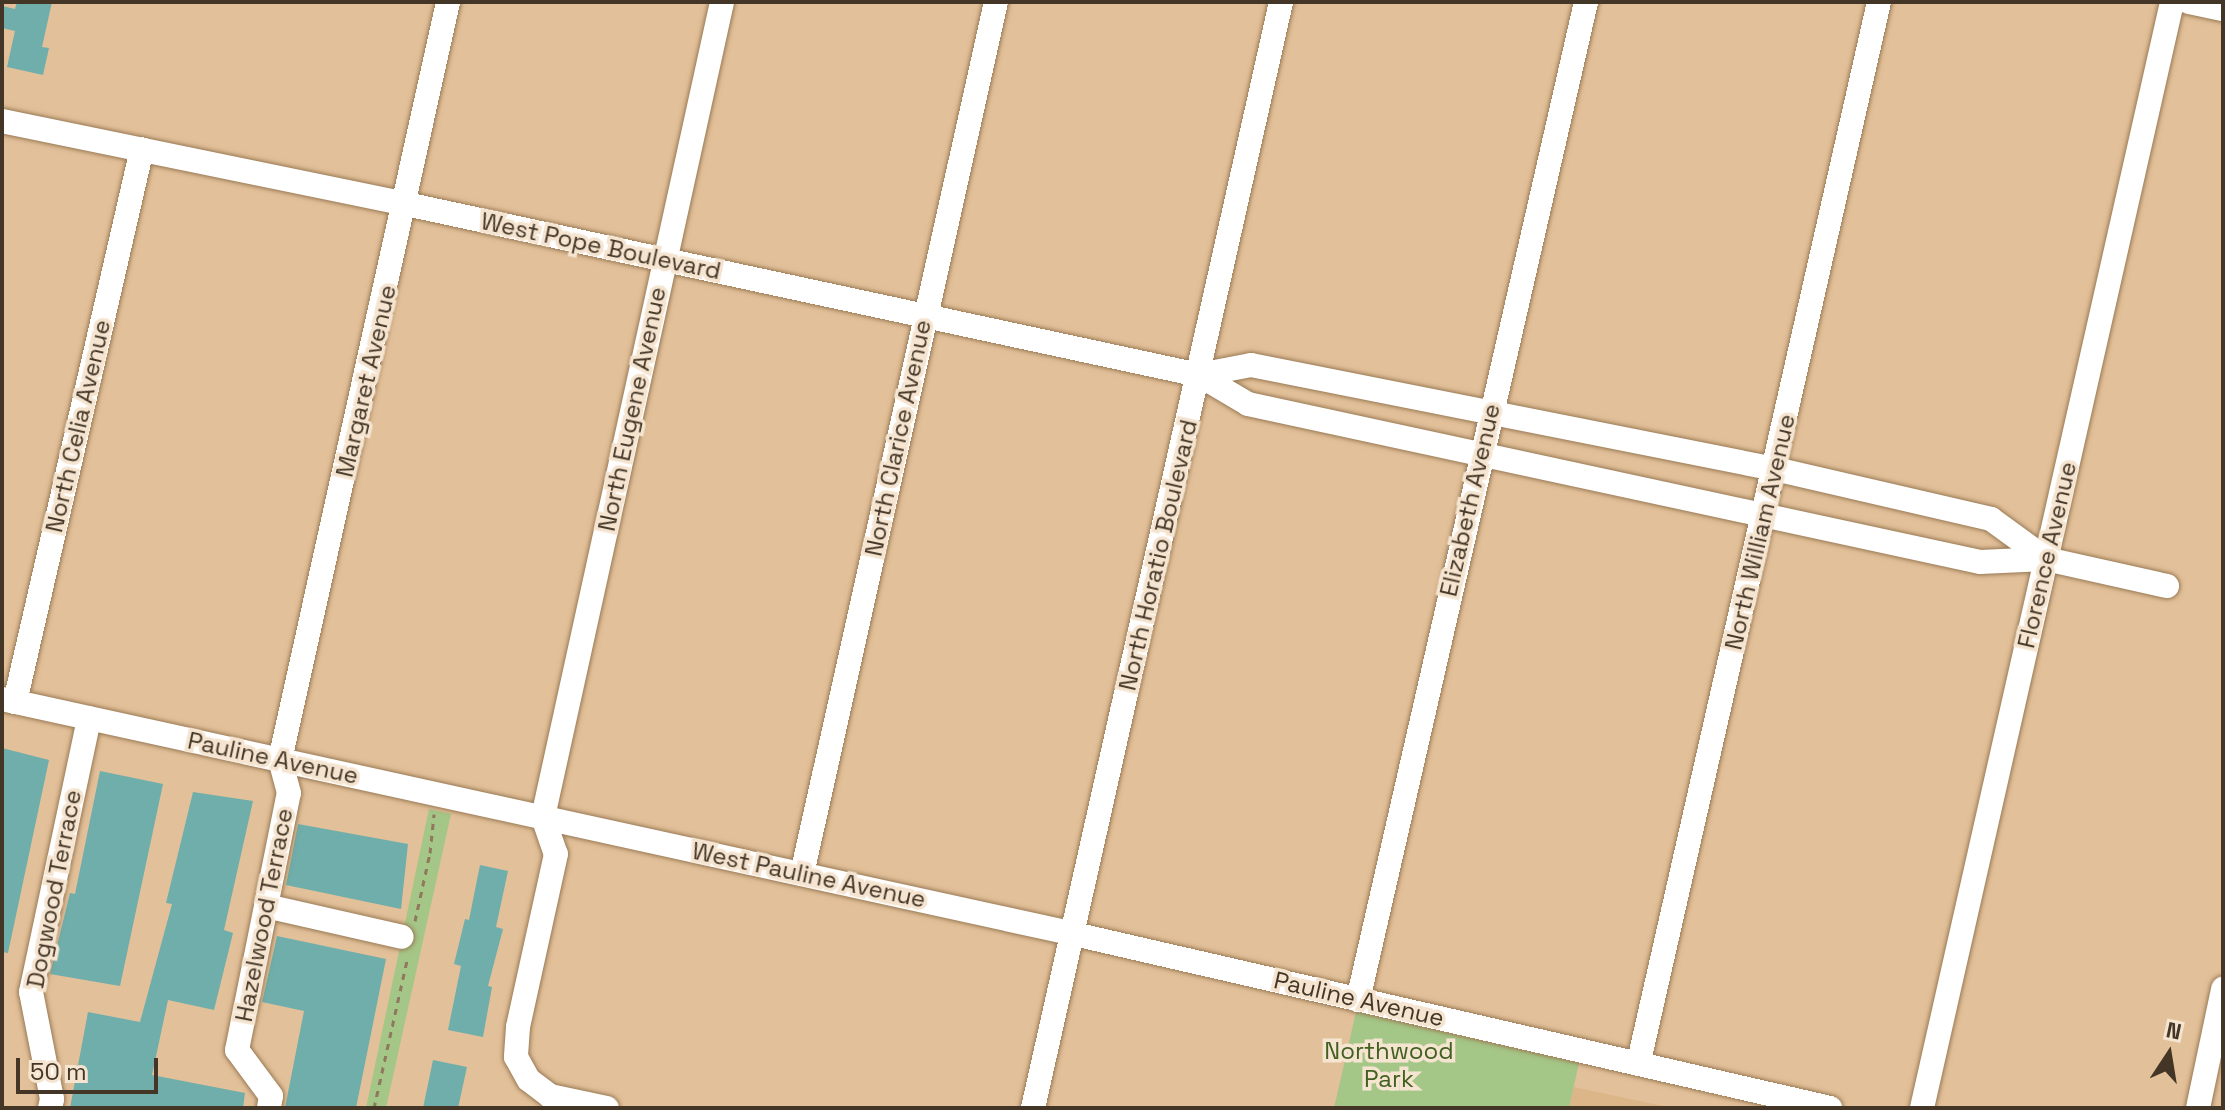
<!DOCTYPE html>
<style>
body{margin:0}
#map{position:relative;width:2225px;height:1110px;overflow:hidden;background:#e2c099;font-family:"Space Grotesk",sans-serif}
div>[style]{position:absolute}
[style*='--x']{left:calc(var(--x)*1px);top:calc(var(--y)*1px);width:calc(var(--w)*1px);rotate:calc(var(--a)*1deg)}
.built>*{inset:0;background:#dcb688}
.green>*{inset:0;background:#a4c686}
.building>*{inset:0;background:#6faeaa}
.path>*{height:3px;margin-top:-1.5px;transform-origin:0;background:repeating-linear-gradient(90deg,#8f785d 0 6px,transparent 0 12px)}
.roads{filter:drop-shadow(0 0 2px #997a55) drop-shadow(0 0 2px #997a55)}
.minor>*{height:24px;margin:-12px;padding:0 12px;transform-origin:12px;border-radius:12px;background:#fff}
span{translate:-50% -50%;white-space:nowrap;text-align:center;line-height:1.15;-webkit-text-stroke:7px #f5e4d0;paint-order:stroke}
.street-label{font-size:24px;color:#443626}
.park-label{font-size:24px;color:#426121}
.frame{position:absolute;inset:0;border:4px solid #443626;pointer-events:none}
.north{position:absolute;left:2129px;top:1014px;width:80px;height:80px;-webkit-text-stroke:6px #f5e4d0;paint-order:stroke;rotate:12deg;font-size:22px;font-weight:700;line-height:32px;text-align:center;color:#443626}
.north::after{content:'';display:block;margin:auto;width:28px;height:36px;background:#443626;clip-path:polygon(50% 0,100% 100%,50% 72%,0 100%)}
.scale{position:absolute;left:16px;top:1058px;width:142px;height:36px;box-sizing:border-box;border:4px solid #443626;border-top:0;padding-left:10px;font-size:24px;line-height:28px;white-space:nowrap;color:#443626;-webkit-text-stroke:6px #f5e4d0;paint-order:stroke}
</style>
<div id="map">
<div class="built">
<i style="clip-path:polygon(1574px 1087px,1672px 1108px,1569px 1108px)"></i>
</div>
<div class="green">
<i style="clip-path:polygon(429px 809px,451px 814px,386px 1108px,366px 1108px)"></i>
<i style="clip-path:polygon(1356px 1012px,1579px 1063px,1569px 1108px,1334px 1108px)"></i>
</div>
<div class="building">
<i style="clip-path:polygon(17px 2px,52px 2px,42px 47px,49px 48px,43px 75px,7px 67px,15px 31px,2px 28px,2px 6px,15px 9px)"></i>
<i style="clip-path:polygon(2px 748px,49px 760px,8px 953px,2px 952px)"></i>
<i style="clip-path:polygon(100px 771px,163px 784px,120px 986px,50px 974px,70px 893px,75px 894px)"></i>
<i style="clip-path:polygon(193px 792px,253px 801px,224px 930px,233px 933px,214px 1010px,168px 1000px,152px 1075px,245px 1093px,243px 1108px,70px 1108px,88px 1012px,140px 1022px,172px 904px,166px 903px)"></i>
<i style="clip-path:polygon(298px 824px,408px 844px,401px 909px,286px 885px)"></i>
<i style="clip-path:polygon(480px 865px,508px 871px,496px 927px,503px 929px,488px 986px,492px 987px,483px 1037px,448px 1030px,461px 966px,454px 964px,465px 919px,469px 920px)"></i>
<i style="clip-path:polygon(277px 936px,386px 959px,356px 1108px,285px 1108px,304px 1011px,262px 1002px)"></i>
<i style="clip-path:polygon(433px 1060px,467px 1067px,458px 1108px,423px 1108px)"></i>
</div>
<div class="path">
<i style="--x:415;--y:921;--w:70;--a:-77.6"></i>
<i style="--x:430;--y:853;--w:39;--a:-84"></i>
<i style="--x:374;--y:1108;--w:156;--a:-77.4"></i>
</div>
<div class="roads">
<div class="minor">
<i style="--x:2189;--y:2;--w:35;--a:12"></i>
<i style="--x:2;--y:121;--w:412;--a:11.6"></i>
<i style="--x:406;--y:204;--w:811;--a:12.17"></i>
<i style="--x:1199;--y:375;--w:57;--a:30.6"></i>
<i style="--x:1248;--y:404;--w:749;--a:12.18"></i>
<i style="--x:1980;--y:562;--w:66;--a:-2.6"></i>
<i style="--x:2046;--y:559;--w:124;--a:12.6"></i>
<i style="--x:1199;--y:375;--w:53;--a:-10.9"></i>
<i style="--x:1251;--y:365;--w:534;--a:11.23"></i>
<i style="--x:1775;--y:469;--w:222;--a:13"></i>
<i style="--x:1991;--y:519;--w:68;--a:36"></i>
<i style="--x:2;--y:699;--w:1097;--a:12.36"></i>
<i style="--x:1074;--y:934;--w:776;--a:12.96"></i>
<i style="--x:15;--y:702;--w:567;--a:-77.07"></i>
<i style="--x:543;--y:817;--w:834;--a:-77.61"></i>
<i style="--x:543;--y:817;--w:39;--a:71"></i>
<i style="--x:556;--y:854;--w:177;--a:102.4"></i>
<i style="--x:518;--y:1027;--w:30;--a:94"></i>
<i style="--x:516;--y:1057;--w:26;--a:61"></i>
<i style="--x:529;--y:1080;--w:26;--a:37"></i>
<i style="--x:550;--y:1096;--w:58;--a:11.9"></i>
<i style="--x:802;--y:874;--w:893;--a:-77.46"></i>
<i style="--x:266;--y:906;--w:139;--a:12.8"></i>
<i style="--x:1358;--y:1000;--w:1024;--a:-77.13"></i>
<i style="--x:1639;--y:1061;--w:1086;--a:-77.23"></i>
<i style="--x:50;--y:1108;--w:9;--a:-77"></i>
<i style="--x:52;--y:1099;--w:109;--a:-101.1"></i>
<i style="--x:31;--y:992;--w:280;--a:-78"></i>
<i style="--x:269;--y:1108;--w:12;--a:-81"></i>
<i style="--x:271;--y:1096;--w:57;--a:-126.5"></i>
<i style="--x:237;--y:1050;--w:262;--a:-78.6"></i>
<i style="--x:289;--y:793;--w:34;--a:-105"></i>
<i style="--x:280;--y:760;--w:776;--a:-77.5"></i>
<i style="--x:1033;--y:1108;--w:1133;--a:-77.36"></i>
<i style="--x:1922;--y:1108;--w:1134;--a:-77.26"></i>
<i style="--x:2198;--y:1108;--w:122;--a:-78.1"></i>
</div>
</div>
<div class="street-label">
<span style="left:601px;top:246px;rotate:12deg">West Pope Boulevard</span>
<span style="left:366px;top:381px;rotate:-77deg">Margaret Avenue</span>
<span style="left:632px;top:409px;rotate:-78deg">North Eugene Avenue</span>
<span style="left:78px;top:426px;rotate:-77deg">North Celia Avenue</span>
<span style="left:898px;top:438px;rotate:-78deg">North Clarice Avenue</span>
<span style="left:1470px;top:500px;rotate:-77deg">Elizabeth Avenue</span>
<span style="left:1760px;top:532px;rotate:-77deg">North William Avenue</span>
<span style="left:1158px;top:555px;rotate:-77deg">North Horatio Boulevard</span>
<span style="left:2047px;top:555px;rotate:-77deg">Florence Avenue</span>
<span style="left:273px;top:758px;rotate:12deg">Pauline Avenue</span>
<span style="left:809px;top:875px;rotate:12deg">West Pauline Avenue</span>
<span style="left:54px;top:889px;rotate:-79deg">Dogwood Terrace</span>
<span style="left:264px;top:915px;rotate:-79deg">Hazelwood Terrace</span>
<span style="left:1359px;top:999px;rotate:13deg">Pauline Avenue</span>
</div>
<div class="park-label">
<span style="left:1389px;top:1065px">Northwood<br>Park</span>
</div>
<div class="frame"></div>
<div class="north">N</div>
<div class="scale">50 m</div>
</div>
